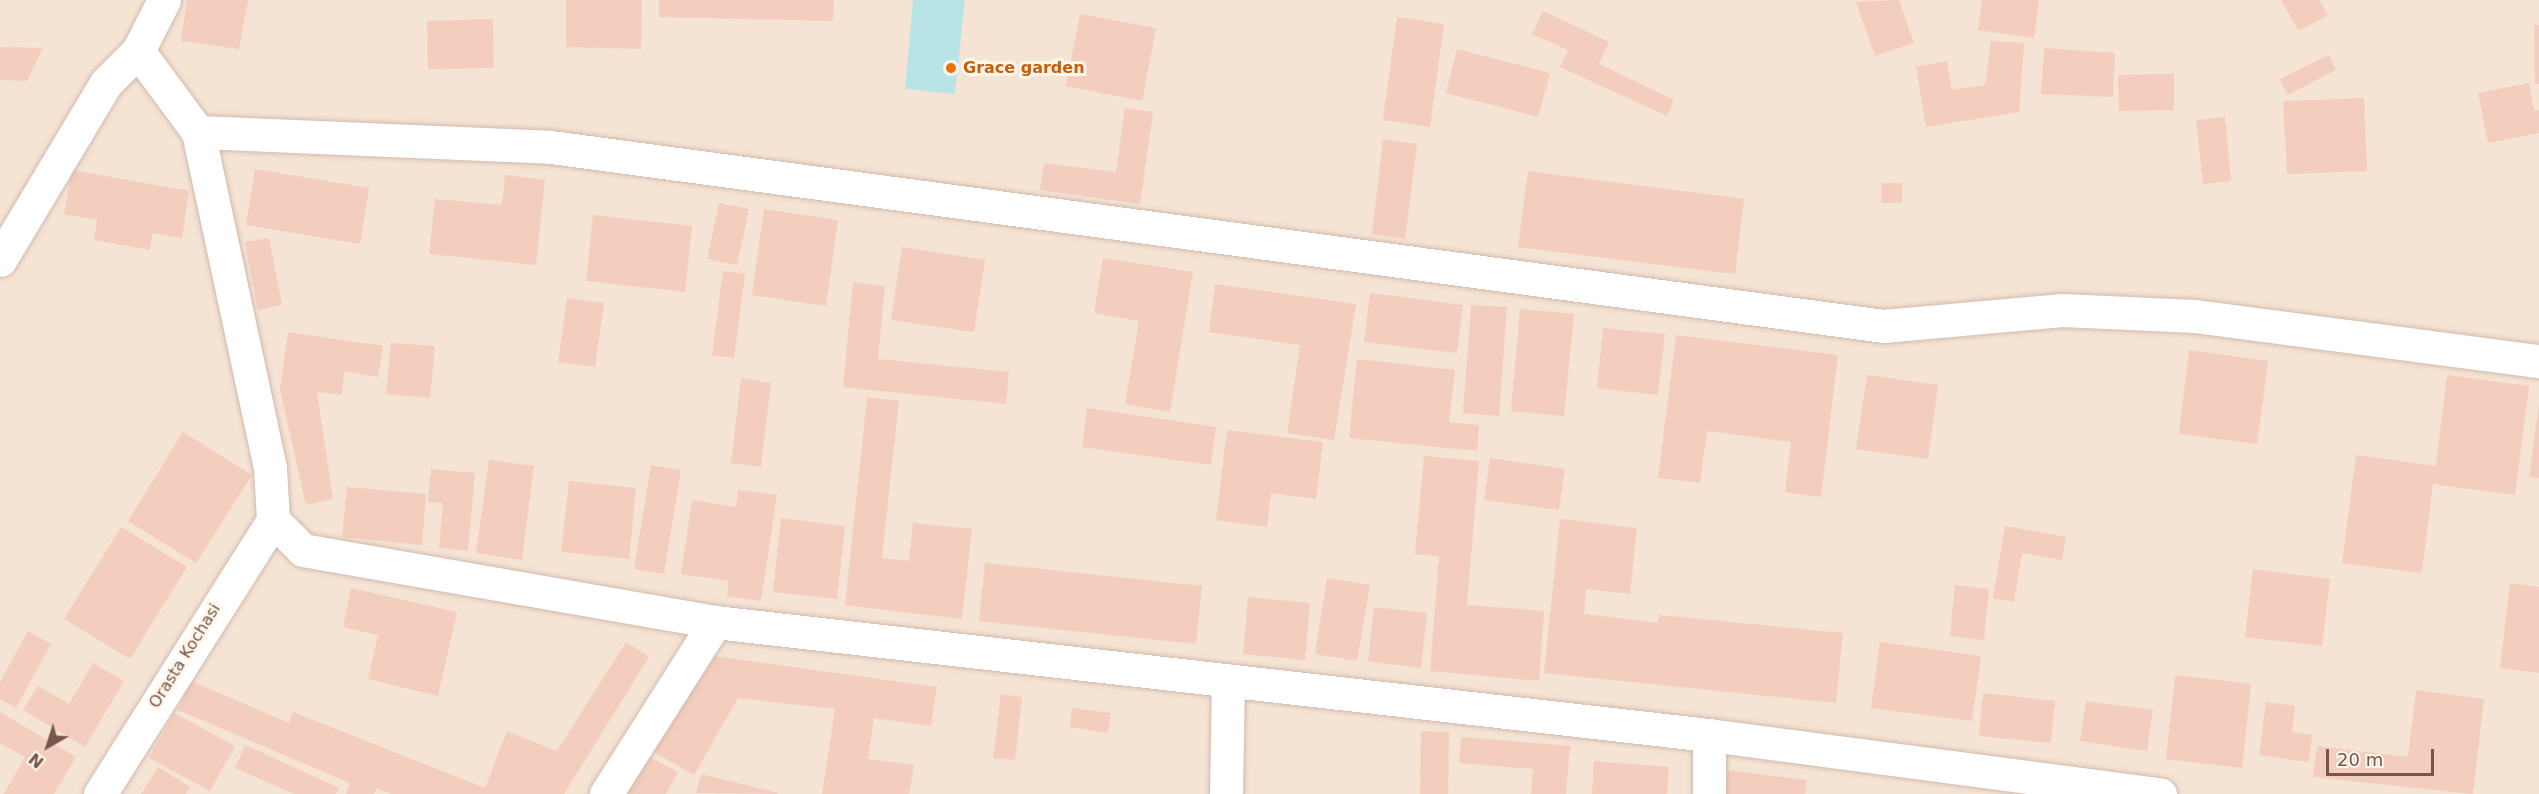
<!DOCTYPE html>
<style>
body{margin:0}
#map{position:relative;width:2539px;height:794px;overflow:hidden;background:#fdf2e6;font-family:"DejaVu Sans",sans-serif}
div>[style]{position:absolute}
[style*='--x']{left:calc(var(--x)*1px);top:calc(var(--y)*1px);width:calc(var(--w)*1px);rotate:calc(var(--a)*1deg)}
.residential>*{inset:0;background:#f5e3d4}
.water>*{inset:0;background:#b9e4e7}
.building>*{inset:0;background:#f3cdbd}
.roads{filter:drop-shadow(0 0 2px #d1baae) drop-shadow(0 0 2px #d1baae)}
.minor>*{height:33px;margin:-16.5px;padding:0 16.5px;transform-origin:16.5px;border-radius:16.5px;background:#fff}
.dots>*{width:16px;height:16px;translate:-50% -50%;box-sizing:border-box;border:3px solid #fff6ec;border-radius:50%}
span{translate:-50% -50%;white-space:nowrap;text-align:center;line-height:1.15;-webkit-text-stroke:6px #fff6ec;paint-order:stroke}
.food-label{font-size:16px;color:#c56008;font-weight:700}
.left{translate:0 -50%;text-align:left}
.street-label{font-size:16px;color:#77564a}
.north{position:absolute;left:18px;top:716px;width:60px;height:60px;-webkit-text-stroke:4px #fff6ec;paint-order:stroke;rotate:219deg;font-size:16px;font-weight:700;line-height:24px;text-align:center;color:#77564a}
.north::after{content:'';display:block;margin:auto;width:21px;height:27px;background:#77564a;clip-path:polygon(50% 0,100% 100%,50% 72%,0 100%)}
.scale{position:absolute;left:2326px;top:749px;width:108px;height:27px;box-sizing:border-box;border:3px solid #77564a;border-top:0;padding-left:8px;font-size:18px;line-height:21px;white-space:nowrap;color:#77564a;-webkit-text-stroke:4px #fff6ec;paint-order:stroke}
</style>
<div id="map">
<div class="residential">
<i style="clip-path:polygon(0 0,2539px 0,2539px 794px,0 794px)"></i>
</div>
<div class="water">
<i style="clip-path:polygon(913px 0,965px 0,955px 94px,905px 89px)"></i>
</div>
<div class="building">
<i style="clip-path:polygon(187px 0,248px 0,239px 49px,181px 41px)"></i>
<i style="clip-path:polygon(566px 0,642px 0,641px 49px,566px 47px)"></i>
<i style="clip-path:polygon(659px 0,834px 0,833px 21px,659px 17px)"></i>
<i style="clip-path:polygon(1899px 0,1914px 43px,1875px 56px,1856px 2px)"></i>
<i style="clip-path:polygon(1982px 0,2039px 0,2034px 38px,1978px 30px)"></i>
<i style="clip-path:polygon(2281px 0,2319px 0,2328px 15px,2299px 31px)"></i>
<i style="clip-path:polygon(1543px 11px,1609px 42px,1599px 64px,1674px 100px,1667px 116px,1560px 67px,1568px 50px,1532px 34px)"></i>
<i style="clip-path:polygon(1080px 14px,1156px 28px,1142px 101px,1066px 86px)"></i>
<i style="clip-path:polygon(1397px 17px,1444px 24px,1430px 127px,1383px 120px)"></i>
<i style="clip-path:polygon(493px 19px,494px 68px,428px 69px,427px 21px)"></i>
<i style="clip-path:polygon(2534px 25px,2539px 25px,2539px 84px,2535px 84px)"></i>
<i style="clip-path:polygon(1991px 41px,2024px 43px,2019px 112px,1926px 127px,1916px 67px,1947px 61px,1952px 90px,1985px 85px)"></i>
<i style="clip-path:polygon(0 47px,43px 48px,27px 81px,0 80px)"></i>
<i style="clip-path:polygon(2044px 48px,2115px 53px,2113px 97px,2041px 94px)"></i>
<i style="clip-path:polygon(1457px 49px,1550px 73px,1538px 117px,1446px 93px)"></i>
<i style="clip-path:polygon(2329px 55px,2336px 70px,2287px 95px,2280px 79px)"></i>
<i style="clip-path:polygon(2174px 74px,2174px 110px,2119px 111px,2118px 75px)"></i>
<i style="clip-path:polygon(2529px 83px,2534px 111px,2539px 110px,2539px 133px,2488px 143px,2478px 93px)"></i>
<i style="clip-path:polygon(2364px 98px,2367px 171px,2287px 174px,2283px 101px)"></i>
<i style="clip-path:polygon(1125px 108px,1153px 112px,1140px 204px,1040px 190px,1044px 163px,1116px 172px)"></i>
<i style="clip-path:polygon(2225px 117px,2231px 181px,2203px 184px,2196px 120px)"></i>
<i style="clip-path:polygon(1383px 139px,1417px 144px,1405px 239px,1372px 234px)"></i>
<i style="clip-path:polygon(255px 169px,369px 188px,360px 244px,246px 225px)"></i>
<i style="clip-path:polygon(72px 170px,189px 191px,182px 238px,152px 233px,150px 250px,94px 240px,97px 220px,64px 214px)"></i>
<i style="clip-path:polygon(1528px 171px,1744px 199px,1735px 274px,1518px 247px)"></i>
<i style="clip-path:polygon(505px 175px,545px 180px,536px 265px,429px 254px,435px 199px,502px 205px)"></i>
<i style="clip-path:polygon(1882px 183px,1902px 183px,1902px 203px,1881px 203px)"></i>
<i style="clip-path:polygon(719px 203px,749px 209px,737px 265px,707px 259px)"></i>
<i style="clip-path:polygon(764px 209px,838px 220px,826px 306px,752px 295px)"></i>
<i style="clip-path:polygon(593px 215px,692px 226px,685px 292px,586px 281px)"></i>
<i style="clip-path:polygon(269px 238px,282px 305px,258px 310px,245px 242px)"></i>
<i style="clip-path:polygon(902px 247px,985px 260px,974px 332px,891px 320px)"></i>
<i style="clip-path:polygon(1103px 258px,1193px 272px,1170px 412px,1125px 404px,1139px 321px,1094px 313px)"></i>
<i style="clip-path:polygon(723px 271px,745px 274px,734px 358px,712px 355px)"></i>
<i style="clip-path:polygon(853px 282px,885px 286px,878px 359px,1009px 372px,1006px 404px,843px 387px)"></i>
<i style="clip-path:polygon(1215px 284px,1356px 304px,1334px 440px,1287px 433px,1300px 345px,1209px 332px)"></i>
<i style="clip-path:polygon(1370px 293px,1463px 305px,1457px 353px,1364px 342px)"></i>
<i style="clip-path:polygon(567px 298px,604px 303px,595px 367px,558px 362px)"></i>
<i style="clip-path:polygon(1471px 305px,1507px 307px,1499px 416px,1463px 413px)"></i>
<i style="clip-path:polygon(1520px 309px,1574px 314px,1564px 416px,1511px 411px)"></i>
<i style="clip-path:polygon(1603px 328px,1665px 334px,1658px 395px,1597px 388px)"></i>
<i style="clip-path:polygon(288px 332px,383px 346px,378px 377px,344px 371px,342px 395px,317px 392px,333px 499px,306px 505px,280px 390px)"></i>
<i style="clip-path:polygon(1676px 335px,1838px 355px,1821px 497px,1785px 492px,1791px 442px,1707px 431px,1700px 483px,1658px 478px)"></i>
<i style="clip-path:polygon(391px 343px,435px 346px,430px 398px,386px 394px)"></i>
<i style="clip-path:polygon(2189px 350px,2268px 361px,2257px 444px,2179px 434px)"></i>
<i style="clip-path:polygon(1357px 359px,1455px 370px,1449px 422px,1479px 425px,1477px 451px,1349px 438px)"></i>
<i style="clip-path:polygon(1867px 375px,1938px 385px,1928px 459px,1856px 449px)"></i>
<i style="clip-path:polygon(2447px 375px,2529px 386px,2515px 495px,2433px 484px,2422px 573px,2342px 563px,2356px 455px,2436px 466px)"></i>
<i style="clip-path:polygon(741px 378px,771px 383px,761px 467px,731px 463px)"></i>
<i style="clip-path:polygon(867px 397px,899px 401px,882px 558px,909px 561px,913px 523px,972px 529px,962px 619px,845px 605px)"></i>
<i style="clip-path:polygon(2539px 404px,2539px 478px,2529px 477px)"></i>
<i style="clip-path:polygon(1087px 408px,1216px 427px,1211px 465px,1082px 447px)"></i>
<i style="clip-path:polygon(1227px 430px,1323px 442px,1316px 499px,1271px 493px,1267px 527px,1216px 520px)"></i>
<i style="clip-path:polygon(183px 432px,252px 475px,196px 563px,128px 521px)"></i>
<i style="clip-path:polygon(1424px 456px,1479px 461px,1467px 605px,1544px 611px,1539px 681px,1430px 671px,1439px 556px,1415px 554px)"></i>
<i style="clip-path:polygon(1490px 458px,1565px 469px,1559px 510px,1484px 500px)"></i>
<i style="clip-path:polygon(489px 460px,534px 466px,522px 560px,476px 553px)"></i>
<i style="clip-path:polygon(651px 465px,681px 470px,664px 574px,634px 569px)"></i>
<i style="clip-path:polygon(431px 469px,475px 473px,468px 551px,439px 548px,443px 503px,428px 502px)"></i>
<i style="clip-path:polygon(569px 481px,636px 488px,629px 559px,561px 552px)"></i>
<i style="clip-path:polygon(347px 487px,426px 494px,422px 545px,342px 537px)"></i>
<i style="clip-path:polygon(738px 490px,777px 495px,761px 601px,727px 596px,729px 581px,681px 574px,692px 500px,736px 507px)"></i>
<i style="clip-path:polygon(781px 518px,845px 526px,837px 599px,773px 592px)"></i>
<i style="clip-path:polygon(1560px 519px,1637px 528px,1630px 594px,1586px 589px,1584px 614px,1658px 623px,1659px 615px,1843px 633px,1836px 703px,1544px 673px)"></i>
<i style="clip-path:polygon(2005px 526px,2066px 537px,2062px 560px,2022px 553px,2014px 602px,1993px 598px)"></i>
<i style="clip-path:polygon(121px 527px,187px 567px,130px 659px,64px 619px)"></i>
<i style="clip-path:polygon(985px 563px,1202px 586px,1196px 644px,979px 621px)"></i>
<i style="clip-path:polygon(2253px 569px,2330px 579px,2322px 646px,2245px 637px)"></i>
<i style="clip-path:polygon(1327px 578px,1370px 585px,1357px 661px,1315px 654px)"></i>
<i style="clip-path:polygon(2510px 583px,2539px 587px,2539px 673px,2500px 668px)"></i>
<i style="clip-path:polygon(1955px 585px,1989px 589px,1984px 640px,1950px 636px)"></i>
<i style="clip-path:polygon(351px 588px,457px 612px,438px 696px,368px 679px,378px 635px,343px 627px)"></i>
<i style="clip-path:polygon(1248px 597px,1310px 603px,1305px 660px,1243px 654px)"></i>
<i style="clip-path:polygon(1374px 607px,1427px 613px,1421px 668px,1368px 661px)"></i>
<i style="clip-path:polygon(28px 631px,51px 644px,16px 708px,0 699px,0 682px)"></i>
<i style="clip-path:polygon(626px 642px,649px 657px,564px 794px,391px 794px,376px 788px,374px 794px,346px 794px,350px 783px,178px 710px,191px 681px,289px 723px,293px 712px,485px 788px,507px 731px,557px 751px)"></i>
<i style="clip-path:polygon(1880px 642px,1981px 656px,1972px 721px,1871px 708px)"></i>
<i style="clip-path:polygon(706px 655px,937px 687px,931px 726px,874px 718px,868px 759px,914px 765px,909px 794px,822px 794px,835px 709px,738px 698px,694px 775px,652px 751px)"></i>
<i style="clip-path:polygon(93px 663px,124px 681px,85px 747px,23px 710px,38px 686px,69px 704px)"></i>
<i style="clip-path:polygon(2175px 675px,2251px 684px,2242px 768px,2166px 759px)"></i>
<i style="clip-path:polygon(2416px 690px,2484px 699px,2473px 794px,2313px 777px,2317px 746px,2408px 757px)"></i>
<i style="clip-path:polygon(1983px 693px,2055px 701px,2051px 743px,1979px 736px)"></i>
<i style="clip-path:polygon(1001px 694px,1022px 697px,1015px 760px,993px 758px)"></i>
<i style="clip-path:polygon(2086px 701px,2153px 710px,2147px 751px,2080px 741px)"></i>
<i style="clip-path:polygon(2266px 702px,2295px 706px,2292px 732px,2312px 735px,2309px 762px,2259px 755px)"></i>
<i style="clip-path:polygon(1072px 708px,1111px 713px,1108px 733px,1070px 727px)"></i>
<i style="clip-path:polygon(0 712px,76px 757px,54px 794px,4px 794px,25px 757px,0 743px)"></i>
<i style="clip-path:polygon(174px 713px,235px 746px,210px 791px,149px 758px)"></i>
<i style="clip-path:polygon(1421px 731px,1449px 732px,1448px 794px,1420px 794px)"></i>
<i style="clip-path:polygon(1461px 737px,1570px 746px,1566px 794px,1531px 794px,1533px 769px,1459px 763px)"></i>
<i style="clip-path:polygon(245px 745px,339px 788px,336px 794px,294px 794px,235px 768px)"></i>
<i style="clip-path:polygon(644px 754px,678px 772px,666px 794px,624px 794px)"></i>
<i style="clip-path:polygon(1594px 761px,1669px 767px,1667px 794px,1592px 794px)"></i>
<i style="clip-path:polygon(158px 767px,190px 787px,186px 794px,141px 794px)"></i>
<i style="clip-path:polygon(1727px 770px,1807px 780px,1805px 794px,1723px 794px)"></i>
<i style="clip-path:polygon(701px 774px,778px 793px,777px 794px,696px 793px)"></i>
</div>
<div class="roads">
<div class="minor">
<i style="--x:138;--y:51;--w:101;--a:53.5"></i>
<i style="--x:198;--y:132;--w:344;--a:77.9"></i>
<i style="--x:270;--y:468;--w:52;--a:86.7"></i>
<i style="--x:273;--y:520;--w:42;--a:45"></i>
<i style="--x:303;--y:550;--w:418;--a:9.9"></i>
<i style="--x:715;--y:622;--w:1000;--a:6.49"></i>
<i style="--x:1709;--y:735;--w:455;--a:7.5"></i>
<i style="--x:198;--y:132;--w:353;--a:2.4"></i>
<i style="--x:551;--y:147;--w:1344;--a:7.65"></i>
<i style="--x:1883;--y:326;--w:180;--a:-5.1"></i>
<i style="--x:2062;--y:310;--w:133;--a:2.6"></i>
<i style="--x:2195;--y:316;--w:347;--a:7.5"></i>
<i style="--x:0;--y:260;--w:206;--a:-59.1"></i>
<i style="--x:106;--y:83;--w:45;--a:-45"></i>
<i style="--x:138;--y:51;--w:57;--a:-63"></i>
<i style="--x:100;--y:794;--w:324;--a:-57.7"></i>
<i style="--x:606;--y:794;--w:204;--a:-57.6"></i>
<i style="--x:1226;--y:794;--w:113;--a:-89"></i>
<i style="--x:1709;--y:794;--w:59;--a:-90"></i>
</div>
</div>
<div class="dots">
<i style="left:951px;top:68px;background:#e8710a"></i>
</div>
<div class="food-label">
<span class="left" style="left:963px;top:68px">Grace garden</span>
</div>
<div class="street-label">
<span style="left:185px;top:656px;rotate:-58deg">Orasta Kochasi</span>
</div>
<div class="north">N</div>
<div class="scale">20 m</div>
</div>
